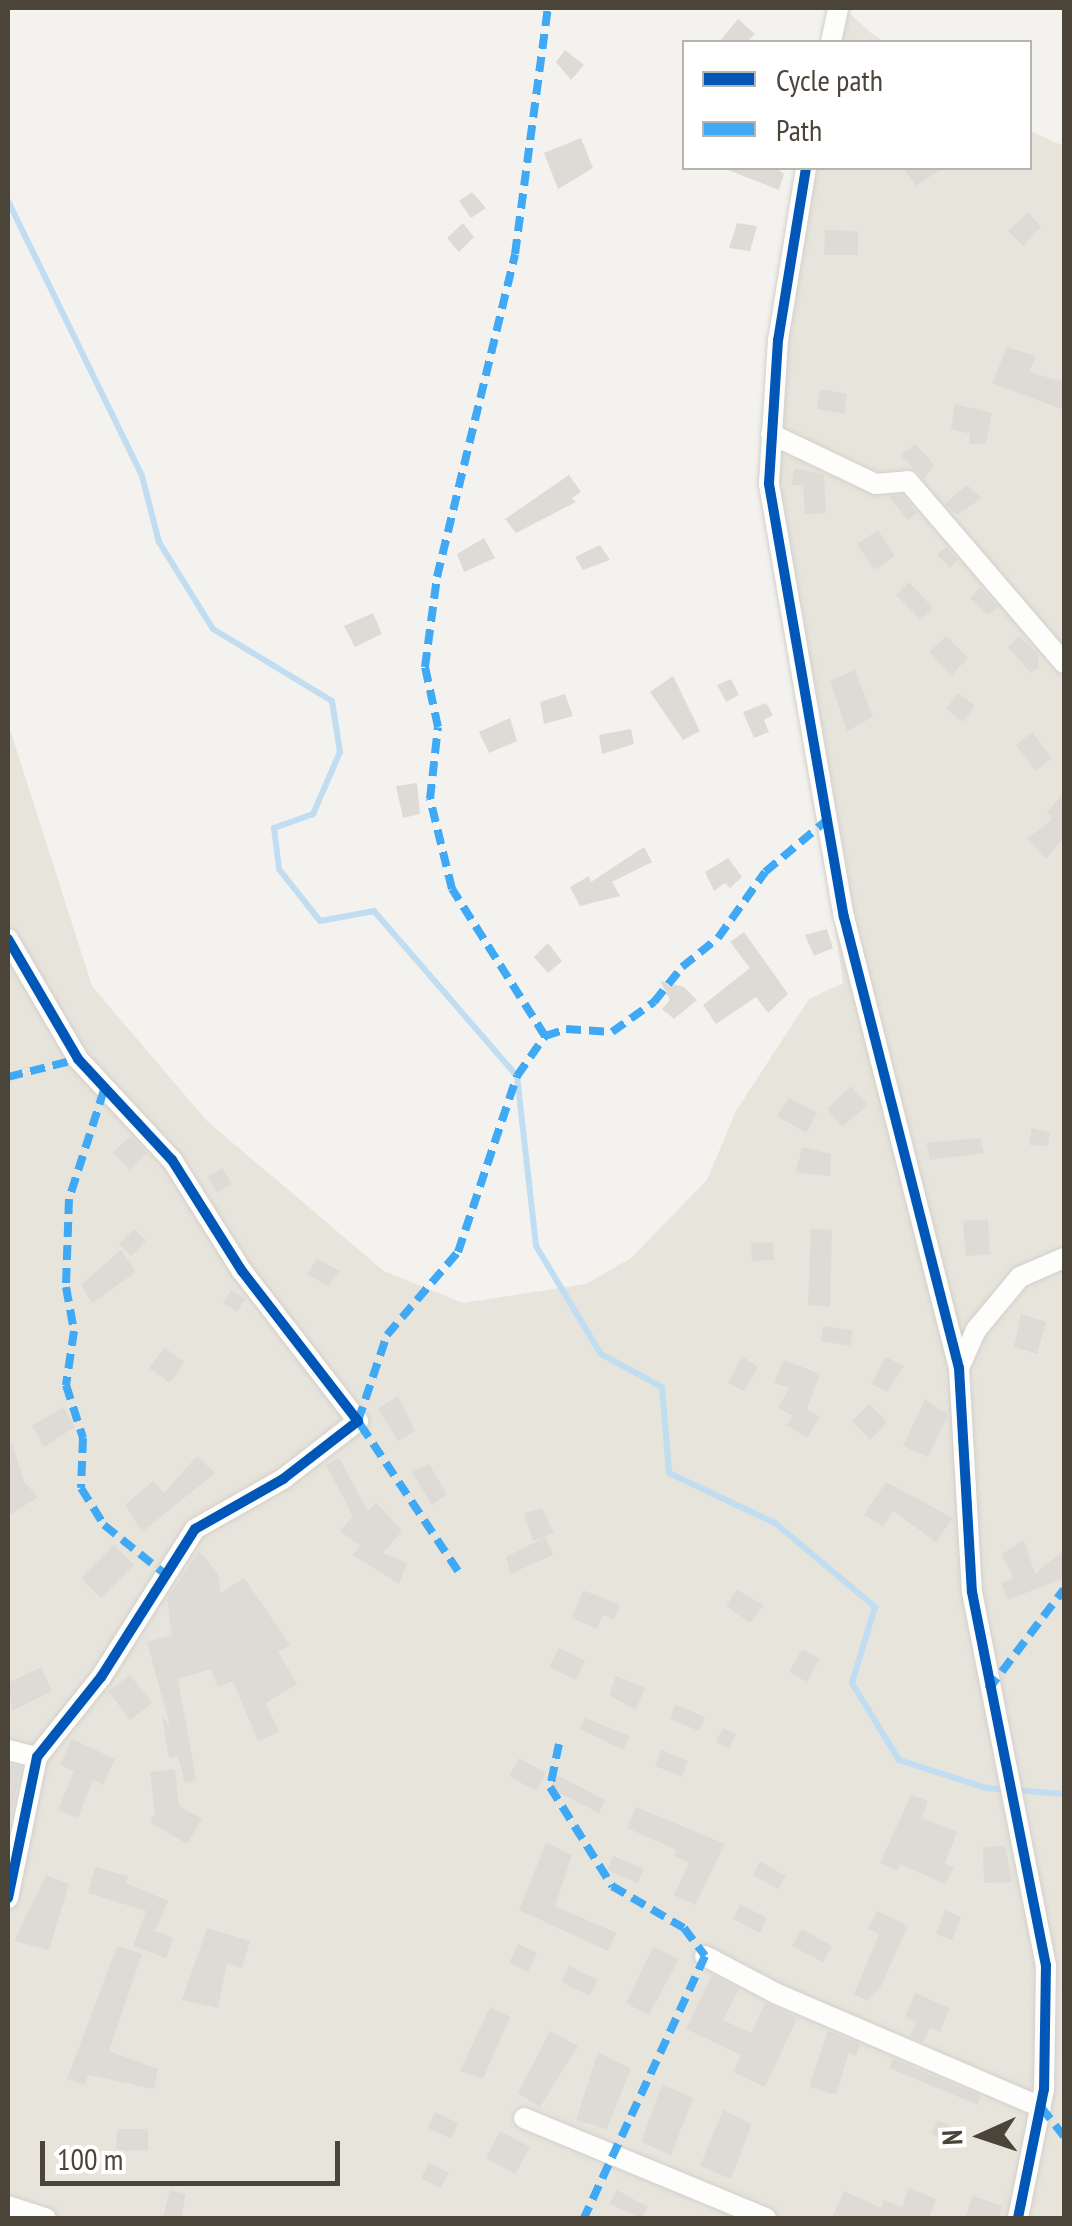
<!DOCTYPE html>
<style>
body{margin:0}
#map{position:relative;width:1072px;height:2226px;overflow:hidden;background:#f4f2ee;font-family:"PT Sans Narrow",sans-serif}
div>[style]{position:absolute}
[style*='--x']{left:calc(var(--x)*1px);top:calc(var(--y)*1px);width:calc(var(--w)*1px);rotate:calc(var(--a)*1deg)}
.residential>*{inset:0;background:#e7e4dc}
.stream>*{height:6px;margin:-3px;padding:0 3px;transform-origin:3px;border-radius:3px;background:#c0ddf1}
.building>*{inset:0;background:#dedbd6}
.roads{filter:drop-shadow(0 0 2px #d2d0cb) drop-shadow(0 0 2px #d2d0cb)}
.minor>*{height:20px;margin:-10px;padding:0 10px;transform-origin:10px;border-radius:10px;background:#fdfdfc}
.quiet>*{height:8px;margin-top:-4px;transform-origin:0;background:repeating-linear-gradient(90deg,#3fa9f5 0 15px,transparent 0 23px)}
.cycleway>*{height:10px;margin:-5px;padding:0 5px;transform-origin:5px;border-radius:5px;background:#0057b8}
span{translate:-50% -50%;white-space:nowrap;text-align:center;line-height:1.15;-webkit-text-stroke:9px #fff;paint-order:stroke}
.frame{position:absolute;inset:0;border:10px solid #4b4439;pointer-events:none}
.legend{position:absolute;left:682px;top:40px;width:350px;height:130px;box-sizing:border-box;background:#fff;border:2px solid #b7b4b0;margin:0;padding:12px 18px;list-style:none;font-size:30px;color:#4b4439}
.legend li{display:flex;align-items:center;gap:20px;height:50px}
.legend b{width:50px;border:2px solid #b7b4b0}
.north{position:absolute;left:932px;top:2086px;width:100px;height:100px;-webkit-text-stroke:8px #fff;paint-order:stroke;rotate:267deg;font-size:28px;font-weight:700;line-height:40px;text-align:center;color:#4b4439}
.north::after{content:'';display:block;margin:auto;width:35px;height:45px;background:#4b4439;clip-path:polygon(50% 0,100% 100%,50% 72%,0 100%)}
.scale{position:absolute;left:40px;top:2141px;width:300px;height:45px;box-sizing:border-box;border:5px solid #4b4439;border-top:0;padding-left:12px;font-size:30px;line-height:35px;white-space:nowrap;color:#4b4439;-webkit-text-stroke:8px #fff;paint-order:stroke}
</style>
<div id="map">
<div class="residential">
<i style="clip-path:polygon(844px 8px,871px 33px,885px 42px,837px 42px)"></i>
<i style="clip-path:polygon(1030px 131px,1064px 146px,1064px 2218px,8px 2218px,8px 723px,92px 986px,207px 1121px,384px 1271px,463px 1303px,586px 1284px,631px 1258px,707px 1180px,736px 1111px,809px 999px,843px 983px,774px 485px,784px 340px,813px 168px,1030px 168px)"></i>
</div>
<div class="stream">
<i style="--x:8;--y:201;--w:306;--a:64"></i>
<i style="--x:142;--y:476;--w:68;--a:75.6"></i>
<i style="--x:159;--y:542;--w:102;--a:58.2"></i>
<i style="--x:213;--y:629;--w:139;--a:31.2"></i>
<i style="--x:332;--y:701;--w:52;--a:81.1"></i>
<i style="--x:340;--y:752;--w:68;--a:113.5"></i>
<i style="--x:313;--y:814;--w:41;--a:160.3"></i>
<i style="--x:274;--y:828;--w:41;--a:83"></i>
<i style="--x:279;--y:869;--w:66;--a:51.7"></i>
<i style="--x:320;--y:921;--w:55;--a:-10.5"></i>
<i style="--x:374;--y:911;--w:218;--a:49.1"></i>
<i style="--x:517;--y:1076;--w:171;--a:83.6"></i>
<i style="--x:536;--y:1246;--w:126;--a:59"></i>
<i style="--x:601;--y:1354;--w:69;--a:28.4"></i>
<i style="--x:662;--y:1387;--w:86;--a:85.3"></i>
<i style="--x:669;--y:1473;--w:117;--a:25.3"></i>
<i style="--x:775;--y:1523;--w:131;--a:40"></i>
<i style="--x:875;--y:1607;--w:79;--a:106.8"></i>
<i style="--x:852;--y:1683;--w:90;--a:58.6"></i>
<i style="--x:899;--y:1760;--w:91;--a:17.8"></i>
<i style="--x:986;--y:1788;--w:78;--a:4.4"></i>
</div>
<div class="building">
<i style="clip-path:polygon(738px 19px,755px 34px,747px 42px,719px 42px)"></i>
<i style="clip-path:polygon(565px 50px,584px 65px,571px 80px,556px 62px)"></i>
<i style="clip-path:polygon(581px 138px,593px 168px,558px 189px,544px 153px)"></i>
<i style="clip-path:polygon(723px 168px,776px 168px,784px 174px,779px 190px)"></i>
<i style="clip-path:polygon(903px 168px,943px 168px,916px 186px)"></i>
<i style="clip-path:polygon(472px 192px,486px 208px,471px 218px,459px 201px)"></i>
<i style="clip-path:polygon(1028px 212px,1041px 227px,1023px 246px,1008px 231px)"></i>
<i style="clip-path:polygon(463px 223px,474px 237px,459px 252px,447px 238px)"></i>
<i style="clip-path:polygon(737px 223px,757px 226px,750px 251px,729px 248px)"></i>
<i style="clip-path:polygon(825px 230px,858px 231px,858px 255px,824px 255px)"></i>
<i style="clip-path:polygon(1007px 347px,1036px 356px,1029px 372px,1064px 382px,1064px 410px,992px 383px)"></i>
<i style="clip-path:polygon(820px 389px,847px 394px,844px 414px,817px 409px)"></i>
<i style="clip-path:polygon(955px 404px,992px 413px,986px 444px,969px 444px,970px 434px,951px 429px)"></i>
<i style="clip-path:polygon(916px 444px,934px 465px,924px 478px,900px 455px)"></i>
<i style="clip-path:polygon(794px 468px,824px 475px,826px 513px,805px 514px,803px 485px,792px 485px)"></i>
<i style="clip-path:polygon(569px 475px,581px 492px,572px 498px,576px 502px,516px 533px,505px 519px)"></i>
<i style="clip-path:polygon(967px 485px,982px 498px,957px 515px,945px 504px)"></i>
<i style="clip-path:polygon(902px 495px,917px 513px,908px 520px,889px 497px)"></i>
<i style="clip-path:polygon(878px 530px,895px 556px,874px 570px,857px 544px)"></i>
<i style="clip-path:polygon(484px 538px,495px 558px,464px 572px,457px 554px)"></i>
<i style="clip-path:polygon(600px 545px,610px 560px,583px 570px,575px 557px)"></i>
<i style="clip-path:polygon(946px 547px,958px 560px,950px 568px,937px 555px)"></i>
<i style="clip-path:polygon(909px 582px,933px 608px,921px 620px,896px 595px)"></i>
<i style="clip-path:polygon(980px 587px,998px 607px,988px 615px,970px 599px)"></i>
<i style="clip-path:polygon(373px 613px,382px 634px,355px 647px,344px 626px)"></i>
<i style="clip-path:polygon(946px 636px,968px 658px,951px 676px,929px 652px)"></i>
<i style="clip-path:polygon(1019px 636px,1038px 654px,1039px 667px,1031px 673px,1008px 647px)"></i>
<i style="clip-path:polygon(855px 670px,873px 717px,847px 731px,830px 681px)"></i>
<i style="clip-path:polygon(673px 676px,700px 731px,683px 740px,650px 692px)"></i>
<i style="clip-path:polygon(731px 679px,739px 695px,726px 702px,717px 685px)"></i>
<i style="clip-path:polygon(958px 693px,975px 706px,963px 722px,946px 709px)"></i>
<i style="clip-path:polygon(565px 694px,573px 716px,544px 724px,540px 702px)"></i>
<i style="clip-path:polygon(766px 703px,773px 715px,764px 720px,769px 732px,754px 738px,743px 712px)"></i>
<i style="clip-path:polygon(510px 718px,517px 741px,489px 753px,479px 732px)"></i>
<i style="clip-path:polygon(631px 729px,634px 744px,602px 754px,599px 735px)"></i>
<i style="clip-path:polygon(1032px 732px,1052px 758px,1036px 771px,1016px 745px)"></i>
<i style="clip-path:polygon(417px 783px,420px 814px,403px 818px,396px 786px)"></i>
<i style="clip-path:polygon(1064px 793px,1064px 837px,1046px 859px,1027px 839px,1052px 819px,1047px 812px)"></i>
<i style="clip-path:polygon(644px 847px,652px 862px,612px 882px,620px 896px,580px 906px,570px 887px,589px 876px,591px 882px)"></i>
<i style="clip-path:polygon(728px 858px,742px 877px,730px 888px,725px 883px,714px 891px,705px 872px)"></i>
<i style="clip-path:polygon(827px 929px,833px 948px,814px 956px,805px 935px)"></i>
<i style="clip-path:polygon(744px 932px,788px 994px,768px 1013px,756px 997px,716px 1024px,703px 1005px,750px 968px,730px 942px)"></i>
<i style="clip-path:polygon(548px 943px,562px 961px,548px 973px,534px 957px)"></i>
<i style="clip-path:polygon(660px 981px,684px 987px,697px 1000px,674px 1019px,662px 1009px,670px 1000px)"></i>
<i style="clip-path:polygon(851px 1086px,868px 1105px,842px 1127px,827px 1109px)"></i>
<i style="clip-path:polygon(789px 1098px,817px 1113px,806px 1133px,777px 1116px)"></i>
<i style="clip-path:polygon(1032px 1128px,1050px 1132px,1048px 1146px,1029px 1145px)"></i>
<i style="clip-path:polygon(131px 1136px,147px 1153px,129px 1170px,113px 1152px)"></i>
<i style="clip-path:polygon(980px 1138px,984px 1153px,930px 1160px,926px 1143px)"></i>
<i style="clip-path:polygon(802px 1147px,831px 1154px,830px 1176px,796px 1172px)"></i>
<i style="clip-path:polygon(222px 1168px,232px 1184px,217px 1193px,208px 1177px)"></i>
<i style="clip-path:polygon(988px 1219px,990px 1254px,966px 1256px,963px 1221px)"></i>
<i style="clip-path:polygon(134px 1229px,146px 1241px,131px 1256px,119px 1244px)"></i>
<i style="clip-path:polygon(811px 1229px,832px 1230px,830px 1307px,808px 1305px)"></i>
<i style="clip-path:polygon(773px 1242px,774px 1260px,752px 1261px,751px 1243px)"></i>
<i style="clip-path:polygon(121px 1250px,136px 1272px,92px 1303px,81px 1285px)"></i>
<i style="clip-path:polygon(317px 1259px,340px 1271px,328px 1286px,307px 1274px)"></i>
<i style="clip-path:polygon(231px 1290px,245px 1299px,237px 1312px,223px 1303px)"></i>
<i style="clip-path:polygon(1021px 1314px,1046px 1322px,1037px 1354px,1014px 1347px)"></i>
<i style="clip-path:polygon(823px 1326px,853px 1330px,850px 1346px,821px 1341px)"></i>
<i style="clip-path:polygon(164px 1347px,184px 1362px,170px 1383px,149px 1368px)"></i>
<i style="clip-path:polygon(742px 1356px,758px 1367px,744px 1391px,728px 1383px)"></i>
<i style="clip-path:polygon(886px 1357px,904px 1366px,887px 1392px,871px 1384px)"></i>
<i style="clip-path:polygon(784px 1360px,820px 1374px,807px 1409px,820px 1417px,807px 1438px,787px 1425px,793px 1416px,778px 1408px,789px 1388px,774px 1383px)"></i>
<i style="clip-path:polygon(398px 1396px,415px 1431px,398px 1441px,378px 1409px)"></i>
<i style="clip-path:polygon(925px 1399px,948px 1415px,928px 1457px,903px 1446px)"></i>
<i style="clip-path:polygon(869px 1404px,887px 1422px,870px 1440px,852px 1421px)"></i>
<i style="clip-path:polygon(63px 1407px,75px 1427px,44px 1447px,32px 1426px)"></i>
<i style="clip-path:polygon(11px 1440px,24px 1482px,38px 1497px,8px 1516px)"></i>
<i style="clip-path:polygon(197px 1456px,215px 1473px,142px 1532px,125px 1505px,153px 1481px,164px 1493px)"></i>
<i style="clip-path:polygon(339px 1458px,368px 1511px,376px 1502px,402px 1531px,383px 1553px,407px 1563px,399px 1584px,352px 1555px,360px 1546px,340px 1531px,353px 1516px,326px 1465px)"></i>
<i style="clip-path:polygon(429px 1464px,447px 1494px,432px 1505px,412px 1472px)"></i>
<i style="clip-path:polygon(886px 1482px,953px 1518px,936px 1542px,893px 1511px,883px 1527px,864px 1515px)"></i>
<i style="clip-path:polygon(542px 1508px,554px 1533px,533px 1541px,524px 1513px)"></i>
<i style="clip-path:polygon(545px 1537px,553px 1555px,510px 1574px,506px 1557px)"></i>
<i style="clip-path:polygon(1024px 1540px,1035px 1574px,1064px 1550px,1064px 1578px,1008px 1600px,1001px 1583px,1013px 1578px,1002px 1554px)"></i>
<i style="clip-path:polygon(114px 1545px,134px 1565px,101px 1598px,81px 1578px)"></i>
<i style="clip-path:polygon(199px 1551px,218px 1574px,221px 1593px,244px 1578px,290px 1645px,278px 1652px,297px 1684px,266px 1703px,279px 1732px,258px 1741px,233px 1681px,218px 1687px,211px 1669px,178px 1679px,196px 1780px,185px 1783px,178px 1756px,169px 1758px,162px 1716px,170px 1726px,147px 1642px,172px 1635px,167px 1599px)"></i>
<i style="clip-path:polygon(583px 1590px,620px 1605px,614px 1620px,603px 1615px,597px 1629px,572px 1618px)"></i>
<i style="clip-path:polygon(737px 1590px,764px 1605px,750px 1623px,726px 1606px)"></i>
<i style="clip-path:polygon(559px 1648px,585px 1661px,576px 1680px,549px 1667px)"></i>
<i style="clip-path:polygon(802px 1649px,820px 1659px,807px 1682px,789px 1672px)"></i>
<i style="clip-path:polygon(41px 1667px,52px 1691px,12px 1711px,8px 1683px)"></i>
<i style="clip-path:polygon(130px 1675px,152px 1703px,130px 1720px,108px 1691px)"></i>
<i style="clip-path:polygon(616px 1676px,645px 1688px,636px 1710px,609px 1695px)"></i>
<i style="clip-path:polygon(675px 1704px,705px 1717px,699px 1731px,670px 1719px)"></i>
<i style="clip-path:polygon(585px 1718px,630px 1736px,623px 1750px,580px 1729px)"></i>
<i style="clip-path:polygon(723px 1728px,736px 1734px,729px 1749px,716px 1742px)"></i>
<i style="clip-path:polygon(72px 1739px,115px 1759px,103px 1785px,93px 1780px,78px 1818px,58px 1810px,74px 1771px,60px 1765px)"></i>
<i style="clip-path:polygon(661px 1750px,688px 1761px,682px 1777px,655px 1766px)"></i>
<i style="clip-path:polygon(519px 1758px,546px 1773px,536px 1791px,509px 1776px)"></i>
<i style="clip-path:polygon(8px 1764px,21px 1767px,10px 1821px,8px 1821px)"></i>
<i style="clip-path:polygon(175px 1769px,179px 1806px,202px 1819px,187px 1844px,150px 1822px,155px 1813px,150px 1772px)"></i>
<i style="clip-path:polygon(557px 1775px,605px 1800px,599px 1813px,550px 1788px)"></i>
<i style="clip-path:polygon(911px 1795px,928px 1801px,922px 1818px,957px 1832px,945px 1863px,954px 1868px,945px 1884px,900px 1864px,897px 1871px,880px 1863px)"></i>
<i style="clip-path:polygon(636px 1807px,725px 1844px,695px 1905px,674px 1895px,689px 1863px,674px 1856px,677px 1850px,627px 1828px)"></i>
<i style="clip-path:polygon(546px 1843px,572px 1855px,555px 1906px,616px 1933px,608px 1951px,519px 1910px)"></i>
<i style="clip-path:polygon(1005px 1846px,1012px 1882px,984px 1883px,983px 1847px)"></i>
<i style="clip-path:polygon(613px 1856px,644px 1869px,638px 1883px,607px 1870px)"></i>
<i style="clip-path:polygon(760px 1861px,786px 1876px,778px 1889px,753px 1875px)"></i>
<i style="clip-path:polygon(95px 1867px,128px 1876px,126px 1883px,168px 1901px,155px 1931px,173px 1938px,166px 1958px,133px 1946px,146px 1911px,88px 1893px)"></i>
<i style="clip-path:polygon(46px 1875px,69px 1884px,49px 1950px,14px 1941px)"></i>
<i style="clip-path:polygon(740px 1904px,767px 1918px,760px 1933px,733px 1919px)"></i>
<i style="clip-path:polygon(945px 1910px,961px 1917px,952px 1940px,936px 1934px)"></i>
<i style="clip-path:polygon(877px 1911px,908px 1926px,881px 1986px,867px 2001px,854px 1994px,879px 1934px,868px 1929px)"></i>
<i style="clip-path:polygon(207px 1928px,250px 1941px,242px 1968px,227px 1963px,218px 2008px,182px 2000px)"></i>
<i style="clip-path:polygon(802px 1929px,832px 1946px,823px 1962px,792px 1946px)"></i>
<i style="clip-path:polygon(518px 1944px,537px 1953px,528px 1972px,509px 1963px)"></i>
<i style="clip-path:polygon(117px 1946px,142px 1954px,109px 2051px,158px 2069px,154px 2089px,88px 2075px,85px 2085px,67px 2079px)"></i>
<i style="clip-path:polygon(653px 1947px,679px 1959px,649px 2015px,626px 2003px)"></i>
<i style="clip-path:polygon(569px 1966px,598px 1980px,590px 1996px,561px 1982px)"></i>
<i style="clip-path:polygon(712px 1975px,739px 1989px,723px 2020px,751px 2033px,765px 2003px,797px 2018px,765px 2087px,733px 2072px,741px 2055px,686px 2029px)"></i>
<i style="clip-path:polygon(915px 1993px,950px 2008px,940px 2032px,930px 2028px,923px 2042px,910px 2036px,916px 2022px,905px 2018px)"></i>
<i style="clip-path:polygon(490px 2007px,510px 2017px,483px 2079px,460px 2071px)"></i>
<i style="clip-path:polygon(550px 2031px,578px 2046px,540px 2107px,518px 2093px)"></i>
<i style="clip-path:polygon(828px 2031px,860px 2044px,856px 2056px,849px 2053px,836px 2095px,809px 2087px)"></i>
<i style="clip-path:polygon(598px 2052px,631px 2069px,607px 2129px,576px 2120px)"></i>
<i style="clip-path:polygon(893px 2059px,981px 2096px,978px 2105px,889px 2068px)"></i>
<i style="clip-path:polygon(662px 2084px,693px 2098px,671px 2155px,641px 2142px)"></i>
<i style="clip-path:polygon(723px 2110px,752px 2124px,731px 2179px,700px 2166px)"></i>
<i style="clip-path:polygon(435px 2112px,458px 2123px,451px 2139px,428px 2128px)"></i>
<i style="clip-path:polygon(938px 2120px,963px 2132px,956px 2146px,931px 2134px)"></i>
<i style="clip-path:polygon(117px 2129px,148px 2129px,148px 2151px,116px 2150px)"></i>
<i style="clip-path:polygon(500px 2131px,530px 2147px,515px 2174px,486px 2158px)"></i>
<i style="clip-path:polygon(429px 2163px,449px 2173px,441px 2188px,421px 2178px)"></i>
<i style="clip-path:polygon(909px 2188px,936px 2199px,929px 2218px,832px 2218px,844px 2191px,881px 2208px,884px 2200px,902px 2207px)"></i>
<i style="clip-path:polygon(170px 2190px,186px 2194px,181px 2218px,163px 2218px)"></i>
<i style="clip-path:polygon(617px 2190px,648px 2207px,641px 2218px,609px 2204px)"></i>
<i style="clip-path:polygon(973px 2196px,1003px 2206px,998px 2218px,965px 2218px)"></i>
</div>
<div class="roads">
<div class="minor">
<i style="--x:831;--y:42;--w:35;--a:-78"></i>
<i style="--x:806;--y:168;--w:174;--a:99.2"></i>
<i style="--x:778;--y:340;--w:144;--a:93.6"></i>
<i style="--x:769;--y:484;--w:439;--a:80.2"></i>
<i style="--x:844;--y:917;--w:465;--a:75.7"></i>
<i style="--x:959;--y:1368;--w:224;--a:86.7"></i>
<i style="--x:972;--y:1592;--w:380;--a:78.8"></i>
<i style="--x:1046;--y:1965;--w:124;--a:90.9"></i>
<i style="--x:1044;--y:2089;--w:132;--a:101.4"></i>
<i style="--x:771;--y:434;--w:116;--a:25.5"></i>
<i style="--x:876;--y:484;--w:32;--a:-5"></i>
<i style="--x:908;--y:481;--w:240;--a:49.4"></i>
<i style="--x:8;--y:939;--w:139;--a:59.7"></i>
<i style="--x:78;--y:1059;--w:138;--a:47.1"></i>
<i style="--x:172;--y:1160;--w:131;--a:57.8"></i>
<i style="--x:242;--y:1271;--w:190;--a:52.3"></i>
<i style="--x:358;--y:1421;--w:95;--a:142.3"></i>
<i style="--x:283;--y:1479;--w:101;--a:150.4"></i>
<i style="--x:195;--y:1529;--w:175;--a:122.4"></i>
<i style="--x:101;--y:1677;--w:102;--a:128.7"></i>
<i style="--x:37;--y:1757;--w:144;--a:101.6"></i>
<i style="--x:959;--y:1368;--w:42;--a:-65.9"></i>
<i style="--x:976;--y:1330;--w:69;--a:-50.3"></i>
<i style="--x:1020;--y:1277;--w:48;--a:-23.4"></i>
<i style="--x:8;--y:1750;--w:30;--a:14"></i>
<i style="--x:705;--y:1956;--w:81;--a:27.8"></i>
<i style="--x:777;--y:1994;--w:287;--a:23.2"></i>
<i style="--x:524;--y:2118;--w:262;--a:22.5"></i>
<i style="--x:8;--y:2206;--w:40;--a:18"></i>
</div>
</div>
<div class="quiet">
<i style="--x:545;--y:1036;--w:174;--a:-122.3"></i>
<i style="--x:452;--y:889;--w:93;--a:-103.7"></i>
<i style="--x:430;--y:799;--w:72;--a:-83.7"></i>
<i style="--x:438;--y:727;--w:61;--a:-102.2"></i>
<i style="--x:425;--y:667;--w:91;--a:-82.4"></i>
<i style="--x:437;--y:577;--w:332;--a:-76.4"></i>
<i style="--x:515;--y:254;--w:248;--a:-82.4"></i>
<i style="--x:8;--y:1077;--w:72;--a:-14.4"></i>
<i style="--x:104;--y:1090;--w:114;--a:107.8"></i>
<i style="--x:69;--y:1199;--w:88;--a:92"></i>
<i style="--x:66;--y:1287;--w:45;--a:79.7"></i>
<i style="--x:74;--y:1331;--w:55;--a:98.4"></i>
<i style="--x:66;--y:1385;--w:56;--a:72.2"></i>
<i style="--x:83;--y:1438;--w:50;--a:92.3"></i>
<i style="--x:81;--y:1488;--w:44;--a:58.1"></i>
<i style="--x:104;--y:1525;--w:78;--a:38.8"></i>
<i style="--x:458;--y:1571;--w:180;--a:-123.7"></i>
<i style="--x:358;--y:1421;--w:91;--a:-71.4"></i>
<i style="--x:387;--y:1335;--w:109;--a:-49.5"></i>
<i style="--x:458;--y:1252;--w:186;--a:-71.5"></i>
<i style="--x:517;--y:1076;--w:49;--a:-55"></i>
<i style="--x:545;--y:1036;--w:22;--a:-18"></i>
<i style="--x:566;--y:1029;--w:46;--a:3.7"></i>
<i style="--x:612;--y:1032;--w:52;--a:-35.5"></i>
<i style="--x:654;--y:1002;--w:45;--a:-51.3"></i>
<i style="--x:682;--y:967;--w:46;--a:-38.9"></i>
<i style="--x:718;--y:938;--w:81;--a:-54.5"></i>
<i style="--x:765;--y:872;--w:81;--a:-40"></i>
<i style="--x:988;--y:1690;--w:126;--a:-53"></i>
<i style="--x:559;--y:1744;--w:44;--a:101.8"></i>
<i style="--x:550;--y:1787;--w:117;--a:57.9"></i>
<i style="--x:612;--y:1886;--w:83;--a:30.3"></i>
<i style="--x:684;--y:1928;--w:35;--a:53"></i>
<i style="--x:705;--y:1956;--w:289;--a:114.8"></i>
<i style="--x:1041;--y:2107;--w:37;--a:52"></i>
</div>
<div class="cycleway">
<i style="--x:806;--y:168;--w:174;--a:99.2"></i>
<i style="--x:778;--y:340;--w:144;--a:93.6"></i>
<i style="--x:769;--y:484;--w:439;--a:80.2"></i>
<i style="--x:844;--y:917;--w:465;--a:75.7"></i>
<i style="--x:959;--y:1368;--w:224;--a:86.7"></i>
<i style="--x:972;--y:1592;--w:380;--a:78.8"></i>
<i style="--x:1046;--y:1965;--w:124;--a:90.9"></i>
<i style="--x:1044;--y:2089;--w:132;--a:101.4"></i>
<i style="--x:8;--y:939;--w:139;--a:59.7"></i>
<i style="--x:78;--y:1059;--w:138;--a:47.1"></i>
<i style="--x:172;--y:1160;--w:131;--a:57.8"></i>
<i style="--x:242;--y:1271;--w:190;--a:52.3"></i>
<i style="--x:358;--y:1421;--w:95;--a:142.3"></i>
<i style="--x:283;--y:1479;--w:101;--a:150.4"></i>
<i style="--x:195;--y:1529;--w:175;--a:122.4"></i>
<i style="--x:101;--y:1677;--w:102;--a:128.7"></i>
<i style="--x:37;--y:1757;--w:144;--a:101.6"></i>
</div>
<div class="frame"></div>
<ul class="legend">
<li><b style="height:12px;background:#0057b8"></b>Cycle path</li>
<li><b style="height:12px;background:#3fa9f5"></b>Path</li>
</ul>
<div class="north">N</div>
<div class="scale">100 m</div>
</div>
